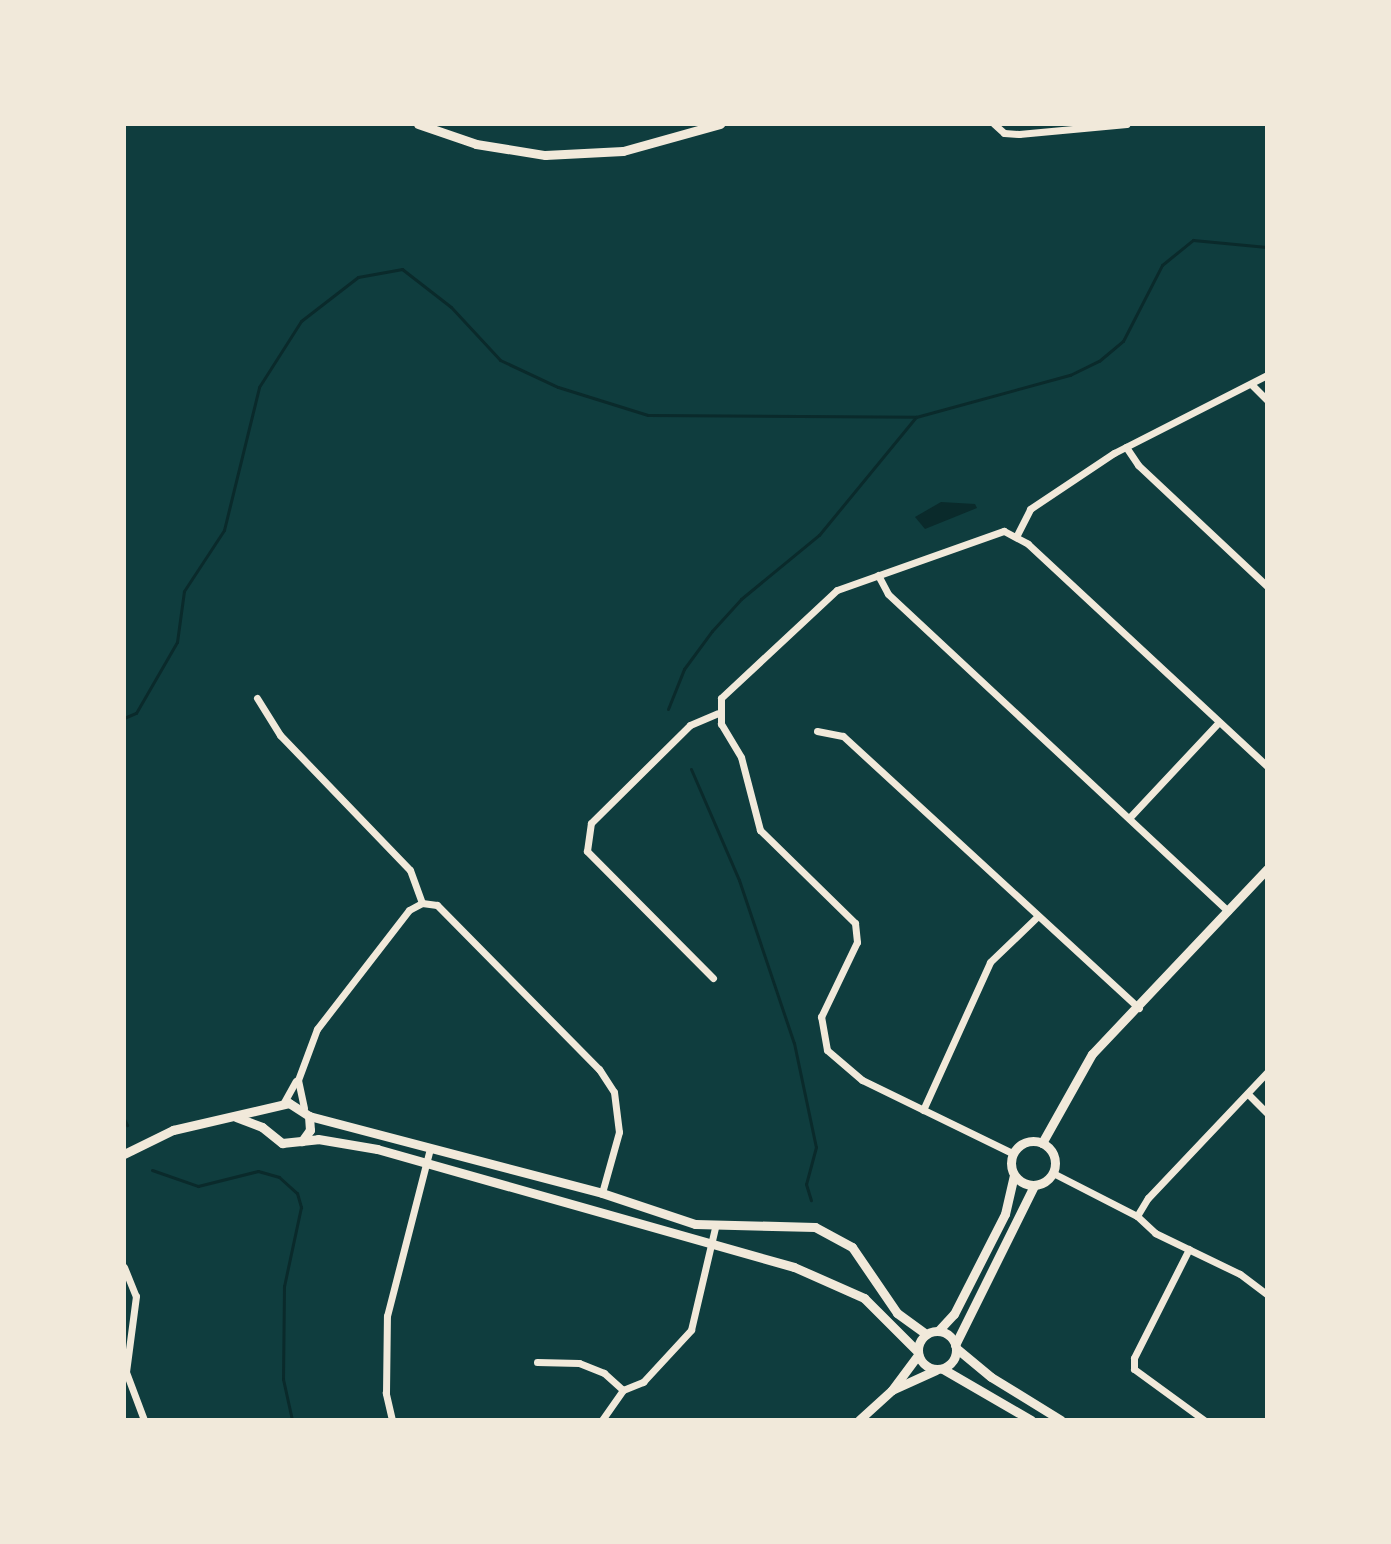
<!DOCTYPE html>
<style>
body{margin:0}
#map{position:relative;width:1391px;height:1544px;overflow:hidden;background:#0f3d3e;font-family:"Archivo Narrow",sans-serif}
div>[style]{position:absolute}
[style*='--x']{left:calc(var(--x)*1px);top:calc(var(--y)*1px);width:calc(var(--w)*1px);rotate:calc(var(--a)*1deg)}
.water>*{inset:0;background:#0a2a2b}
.stream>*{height:3px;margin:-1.5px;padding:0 1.5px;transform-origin:1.5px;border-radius:1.5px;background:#0a2a2b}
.minor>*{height:7px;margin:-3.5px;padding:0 3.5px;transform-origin:3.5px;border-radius:3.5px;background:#f1e9da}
.tertiary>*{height:9px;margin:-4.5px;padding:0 4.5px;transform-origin:4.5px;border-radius:4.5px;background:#f1e9da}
.tertiary>.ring{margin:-4.5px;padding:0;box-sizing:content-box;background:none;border:9px solid #f1e9da;border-radius:50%}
span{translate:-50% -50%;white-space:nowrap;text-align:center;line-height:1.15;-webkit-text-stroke:7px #f1e9da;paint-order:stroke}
.frame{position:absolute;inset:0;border:126px solid #f1e9da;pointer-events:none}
</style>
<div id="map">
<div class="water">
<i style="clip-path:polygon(941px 502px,975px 504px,977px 508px,925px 529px,915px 517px)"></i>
</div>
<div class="stream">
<i style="--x:668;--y:709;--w:43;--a:-68.2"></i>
<i style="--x:684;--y:669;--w:47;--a:-53.6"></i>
<i style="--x:712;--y:631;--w:43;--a:-47.8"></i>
<i style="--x:741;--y:599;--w:101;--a:-39.4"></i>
<i style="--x:819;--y:535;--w:153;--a:-50.6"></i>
<i style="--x:124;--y:718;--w:13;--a:-23"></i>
<i style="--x:136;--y:713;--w:82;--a:-60"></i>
<i style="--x:177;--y:642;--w:51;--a:-82.2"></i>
<i style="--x:184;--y:591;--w:73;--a:-56.7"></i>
<i style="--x:224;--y:530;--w:147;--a:-76.2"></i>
<i style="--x:259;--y:387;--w:78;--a:-57.5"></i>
<i style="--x:301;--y:321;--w:72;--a:-37.7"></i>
<i style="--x:358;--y:277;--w:45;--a:-10.3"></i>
<i style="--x:402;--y:269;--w:62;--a:37.8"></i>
<i style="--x:451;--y:307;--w:72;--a:47.2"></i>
<i style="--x:500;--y:360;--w:64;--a:25"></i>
<i style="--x:558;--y:387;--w:94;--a:17.3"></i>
<i style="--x:648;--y:415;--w:268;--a:0.4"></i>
<i style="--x:916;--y:417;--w:160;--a:-15.3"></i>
<i style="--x:1070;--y:375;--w:32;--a:-26"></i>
<i style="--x:1099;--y:361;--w:31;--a:-40"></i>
<i style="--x:1123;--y:341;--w:85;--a:-62.8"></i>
<i style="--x:1162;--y:265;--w:40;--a:-39"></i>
<i style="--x:1193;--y:240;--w:74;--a:5.4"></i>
<i style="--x:691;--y:769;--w:121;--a:66.6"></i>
<i style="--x:739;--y:880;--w:172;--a:71.4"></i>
<i style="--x:794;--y:1043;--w:106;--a:78.1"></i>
<i style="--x:816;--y:1147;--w:38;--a:105"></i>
<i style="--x:806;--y:1184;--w:17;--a:73"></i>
<i style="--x:124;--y:1119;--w:7;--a:63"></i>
<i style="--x:152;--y:1170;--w:49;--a:19.2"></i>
<i style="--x:198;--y:1186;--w:62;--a:-14"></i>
<i style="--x:258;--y:1171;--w:22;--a:16"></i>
<i style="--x:279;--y:1177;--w:24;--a:42"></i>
<i style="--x:297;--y:1193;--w:15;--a:74"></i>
<i style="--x:301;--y:1207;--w:81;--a:102.1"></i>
<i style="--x:284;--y:1286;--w:93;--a:90.6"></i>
<i style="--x:283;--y:1379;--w:42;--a:77.6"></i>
</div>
<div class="minor">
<i style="--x:994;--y:124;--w:13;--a:42"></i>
<i style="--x:1004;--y:133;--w:15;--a:4"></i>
<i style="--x:1019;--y:134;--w:108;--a:-5.3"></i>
<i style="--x:1251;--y:384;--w:23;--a:45"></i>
<i style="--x:1126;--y:447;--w:22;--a:56"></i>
<i style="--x:1138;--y:465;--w:177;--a:43.2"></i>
<i style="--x:1017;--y:535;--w:29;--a:-63"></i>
<i style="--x:1030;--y:509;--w:101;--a:-33.7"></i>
<i style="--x:1114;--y:453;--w:172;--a:-27"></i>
<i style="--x:878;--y:575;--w:21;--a:62"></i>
<i style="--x:888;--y:594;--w:465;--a:43"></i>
<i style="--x:257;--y:698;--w:44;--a:58.1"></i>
<i style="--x:280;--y:735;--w:187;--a:46.1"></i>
<i style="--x:410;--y:870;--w:35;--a:70"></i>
<i style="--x:817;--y:731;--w:26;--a:11"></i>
<i style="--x:843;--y:736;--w:402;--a:42.6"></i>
<i style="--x:1130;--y:817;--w:129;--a:-46.9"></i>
<i style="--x:713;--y:978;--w:179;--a:-134.8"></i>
<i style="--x:587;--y:851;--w:28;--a:-82"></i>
<i style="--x:591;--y:823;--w:139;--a:-44.7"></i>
<i style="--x:690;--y:725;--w:30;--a:-23"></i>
<i style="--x:1249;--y:1095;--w:25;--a:45"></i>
<i style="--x:283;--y:1104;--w:26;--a:-61"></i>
<i style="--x:304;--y:1108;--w:29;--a:-102"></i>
<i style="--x:298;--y:1080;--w:54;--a:-69.6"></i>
<i style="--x:317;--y:1029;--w:150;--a:-52.3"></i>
<i style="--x:409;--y:910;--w:15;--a:-28"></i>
<i style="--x:422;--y:903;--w:15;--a:8"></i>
<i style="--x:437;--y:905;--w:231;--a:45.4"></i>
<i style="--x:599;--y:1069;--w:27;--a:57"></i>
<i style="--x:614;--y:1092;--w:40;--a:82.9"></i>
<i style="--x:619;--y:1132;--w:63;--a:105.6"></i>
<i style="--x:923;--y:1110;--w:162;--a:-65.6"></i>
<i style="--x:990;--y:962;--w:66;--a:-43.8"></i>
<i style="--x:1012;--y:1153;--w:167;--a:-154"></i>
<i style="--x:862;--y:1080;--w:46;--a:-139.4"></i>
<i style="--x:827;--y:1050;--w:34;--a:-100"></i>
<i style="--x:821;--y:1017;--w:83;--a:-64.4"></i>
<i style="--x:857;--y:942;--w:19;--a:-96"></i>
<i style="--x:855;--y:923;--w:133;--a:-135.6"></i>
<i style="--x:760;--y:830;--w:75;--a:-104.6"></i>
<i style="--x:741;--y:757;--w:39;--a:-121"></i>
<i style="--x:721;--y:724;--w:26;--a:-90"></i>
<i style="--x:721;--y:698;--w:158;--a:-43"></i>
<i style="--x:837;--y:590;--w:177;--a:-19.5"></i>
<i style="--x:1004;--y:531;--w:27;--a:28"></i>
<i style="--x:1028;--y:544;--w:326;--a:42.9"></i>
<i style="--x:1053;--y:1173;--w:94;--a:27.1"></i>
<i style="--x:1137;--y:1216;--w:21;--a:-59"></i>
<i style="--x:1148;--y:1198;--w:173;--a:-46.6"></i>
<i style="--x:1137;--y:1216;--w:25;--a:43"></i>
<i style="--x:1155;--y:1233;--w:94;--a:25.8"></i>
<i style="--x:1240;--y:1274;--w:34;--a:37"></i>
<i style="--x:1189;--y:1249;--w:122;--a:116.8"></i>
<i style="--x:1134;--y:1358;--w:11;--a:90"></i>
<i style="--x:1134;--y:1369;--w:87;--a:36.1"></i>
<i style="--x:124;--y:1267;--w:31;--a:68"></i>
<i style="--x:136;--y:1296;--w:77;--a:97.5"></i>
<i style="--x:126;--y:1372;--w:51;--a:69.4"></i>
<i style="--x:537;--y:1362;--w:42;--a:1.4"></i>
<i style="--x:579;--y:1363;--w:27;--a:22"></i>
<i style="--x:604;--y:1373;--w:25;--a:42"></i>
<i style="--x:392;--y:1420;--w:28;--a:-103"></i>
<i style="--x:386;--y:1393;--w:77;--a:-89.3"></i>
<i style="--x:387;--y:1316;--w:173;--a:-75.6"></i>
<i style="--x:602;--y:1420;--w:37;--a:-55"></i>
<i style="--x:623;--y:1390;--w:22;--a:-22"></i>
<i style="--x:643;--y:1382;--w:71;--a:-47.3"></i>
<i style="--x:691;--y:1330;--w:105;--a:-76.8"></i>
</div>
<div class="tertiary">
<i style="--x:418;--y:124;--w:61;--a:19"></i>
<i style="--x:476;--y:144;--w:70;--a:9.1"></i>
<i style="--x:545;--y:155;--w:78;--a:-2.9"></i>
<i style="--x:623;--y:151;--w:101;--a:-15.6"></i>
<i style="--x:309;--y:1116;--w:303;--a:14.7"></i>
<i style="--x:602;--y:1193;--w:98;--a:18.4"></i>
<i style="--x:695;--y:1224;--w:120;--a:1.4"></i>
<i style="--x:815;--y:1227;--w:42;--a:28.4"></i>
<i style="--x:852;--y:1247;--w:80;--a:55.7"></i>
<i style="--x:897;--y:1313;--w:36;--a:36"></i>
<i style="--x:236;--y:1117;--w:28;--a:21"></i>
<i style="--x:262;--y:1127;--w:26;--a:39"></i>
<i style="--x:282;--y:1143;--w:36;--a:-6"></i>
<i style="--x:318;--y:1139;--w:60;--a:9.6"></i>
<i style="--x:377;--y:1149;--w:433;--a:15.8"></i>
<i style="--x:794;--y:1267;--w:77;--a:23.9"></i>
<i style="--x:864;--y:1298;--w:75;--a:45"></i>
<i class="ring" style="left:1011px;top:1141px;width:35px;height:35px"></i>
<i style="--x:1042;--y:1143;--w:102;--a:-60.7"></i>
<i style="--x:1092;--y:1054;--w:255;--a:-46.6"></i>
<i style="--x:124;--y:1154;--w:55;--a:-26.1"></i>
<i style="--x:173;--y:1130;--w:119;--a:-13.1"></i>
<i style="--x:289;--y:1103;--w:24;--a:33"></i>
<i style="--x:309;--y:1116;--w:14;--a:86"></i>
<i style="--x:310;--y:1130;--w:14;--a:126"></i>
<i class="ring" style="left:918px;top:1331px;width:29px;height:29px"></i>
<i style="--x:938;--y:1331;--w:23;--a:-47"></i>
<i style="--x:954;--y:1314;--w:112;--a:-63"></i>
<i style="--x:1005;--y:1214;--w:39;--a:-77"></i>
<i style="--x:955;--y:1345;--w:178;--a:-63.6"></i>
<i style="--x:956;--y:1348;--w:45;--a:39.6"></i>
<i style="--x:991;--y:1377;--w:82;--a:31.6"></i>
<i style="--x:943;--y:1369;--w:102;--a:30.1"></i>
<i style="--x:892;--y:1390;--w:48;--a:-24.4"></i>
<i style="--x:859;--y:1420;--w:45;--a:-42.3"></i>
<i style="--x:892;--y:1390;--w:44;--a:-53.4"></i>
</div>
<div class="frame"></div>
</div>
